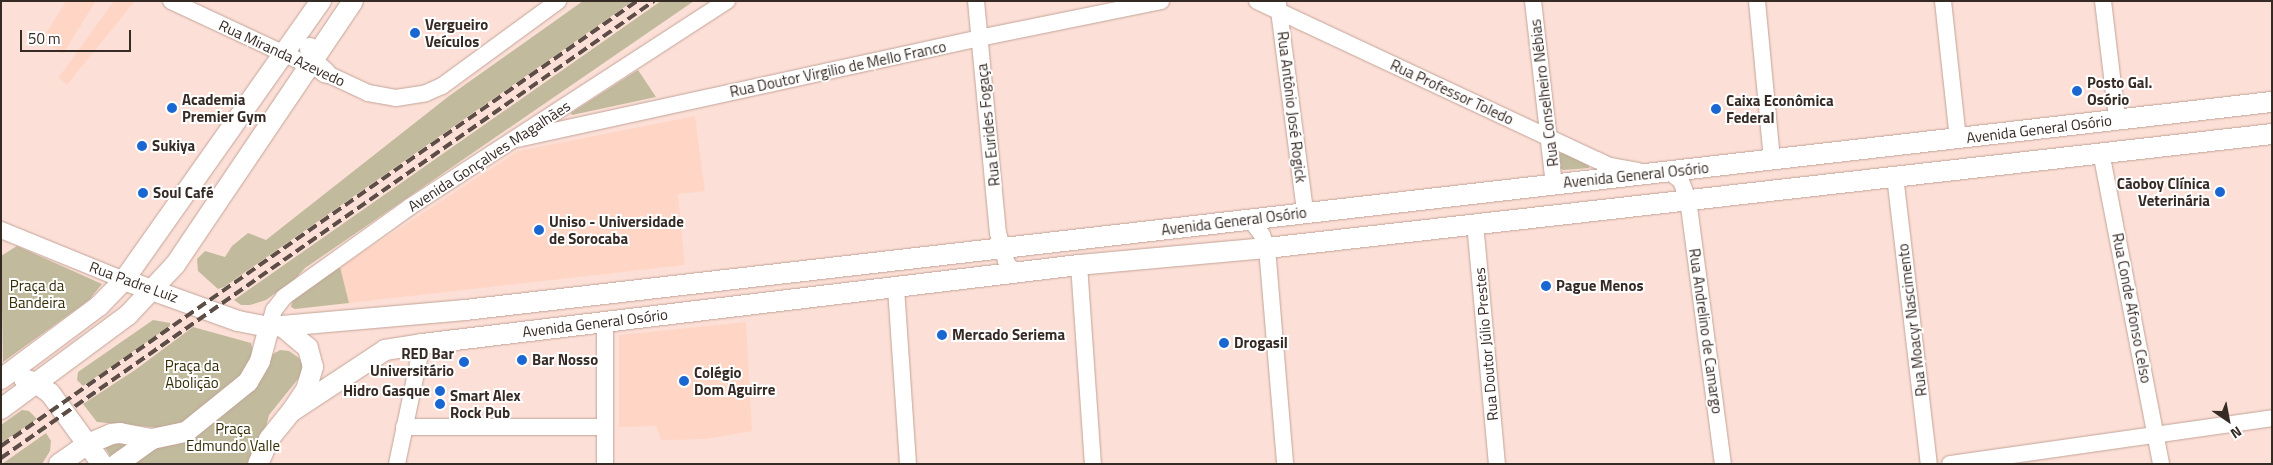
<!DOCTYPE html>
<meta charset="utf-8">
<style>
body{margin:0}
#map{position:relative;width:2273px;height:465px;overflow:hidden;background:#fce0d7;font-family:"Titillium Web",sans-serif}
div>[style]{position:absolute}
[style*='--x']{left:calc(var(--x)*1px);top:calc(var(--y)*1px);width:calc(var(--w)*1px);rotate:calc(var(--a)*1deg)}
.built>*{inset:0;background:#ffd5c6}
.green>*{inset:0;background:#c1ba9d}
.roads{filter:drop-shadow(0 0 1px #c3a398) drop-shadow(0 0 1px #c3a398)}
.minor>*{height:16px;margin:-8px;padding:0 8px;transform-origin:8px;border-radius:8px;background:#fff}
.major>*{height:20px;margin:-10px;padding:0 10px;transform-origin:10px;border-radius:10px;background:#fff}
.rail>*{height:4px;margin-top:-2px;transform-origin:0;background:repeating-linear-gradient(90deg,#5c4d47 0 10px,transparent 0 15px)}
.dots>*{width:14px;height:14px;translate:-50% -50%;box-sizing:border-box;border:2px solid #fff;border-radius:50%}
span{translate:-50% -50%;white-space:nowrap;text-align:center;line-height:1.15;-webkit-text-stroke:4px #fff;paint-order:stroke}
.poi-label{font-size:15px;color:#362a25;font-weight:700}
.left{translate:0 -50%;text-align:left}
.right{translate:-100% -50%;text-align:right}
.street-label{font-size:15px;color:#362a25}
.park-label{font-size:15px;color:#352d06}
.frame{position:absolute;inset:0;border:2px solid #362a25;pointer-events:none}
.north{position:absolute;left:2203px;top:395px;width:50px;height:50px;-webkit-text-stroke:4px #fff;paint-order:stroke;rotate:147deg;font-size:14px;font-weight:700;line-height:20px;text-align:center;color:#362a25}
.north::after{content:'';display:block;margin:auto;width:18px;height:22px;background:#362a25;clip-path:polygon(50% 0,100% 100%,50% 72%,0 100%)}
.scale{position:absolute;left:20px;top:30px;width:111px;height:22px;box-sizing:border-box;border:2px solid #362a25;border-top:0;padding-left:6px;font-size:15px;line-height:18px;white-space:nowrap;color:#362a25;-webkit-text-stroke:4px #fff;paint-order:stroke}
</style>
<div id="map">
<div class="built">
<i style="clip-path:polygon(66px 1px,96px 1px,63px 54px,42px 40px)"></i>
<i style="clip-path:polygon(114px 1px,135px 1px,67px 85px,58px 78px)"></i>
<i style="clip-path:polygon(695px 116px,705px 191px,678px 194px,685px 265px,349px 303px,340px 267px,518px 151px)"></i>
<i style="clip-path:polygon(746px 322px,752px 431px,706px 439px,661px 440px,656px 426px,619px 427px,619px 335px)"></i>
</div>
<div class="green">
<i style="clip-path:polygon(583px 1px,633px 1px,224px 287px,218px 289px,198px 271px,197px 259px,205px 251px,225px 257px,232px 246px,248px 233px,266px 240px,449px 96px)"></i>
<i style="clip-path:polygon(661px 1px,694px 1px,305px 268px,295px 279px,266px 300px,250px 305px,241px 305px,234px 300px)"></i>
<i style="clip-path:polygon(638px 70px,656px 97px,572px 115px,571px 113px)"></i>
<i style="clip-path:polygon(1563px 151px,1589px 166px,1589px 168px,1563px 170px,1560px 168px,1559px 155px)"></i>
<i style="clip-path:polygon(17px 246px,102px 284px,89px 300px,3px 362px,1px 256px)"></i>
<i style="clip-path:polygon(340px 267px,349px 303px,295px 309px,291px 307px,293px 297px)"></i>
<i style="clip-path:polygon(153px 320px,170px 323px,170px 326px,83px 386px,77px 380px,78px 372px)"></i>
<i style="clip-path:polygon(193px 327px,251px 343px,254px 355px,244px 372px,199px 413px,171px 429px,97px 422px,83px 404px,135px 370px)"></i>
<i style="clip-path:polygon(280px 350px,289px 351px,299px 358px,302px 364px,302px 374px,269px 415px,264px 435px,252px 464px,125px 464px,150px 445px,189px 437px,260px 381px,273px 354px)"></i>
<i style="clip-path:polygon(22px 410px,29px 411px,37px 419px,1px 443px,1px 425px)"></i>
<i style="clip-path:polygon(46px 433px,51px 441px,50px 451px,42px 464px,2px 464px)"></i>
<i style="clip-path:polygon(133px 442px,112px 459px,104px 446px,104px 444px)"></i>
</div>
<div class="roads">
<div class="minor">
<i style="--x:171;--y:1;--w:217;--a:25"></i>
<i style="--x:368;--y:93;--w:28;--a:10"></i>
<i style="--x:396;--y:98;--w:30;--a:-9"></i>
<i style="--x:426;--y:93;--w:17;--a:-24"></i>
<i style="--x:442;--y:86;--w:144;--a:-36.2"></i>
<i style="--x:976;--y:1;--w:233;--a:84.6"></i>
<i style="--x:998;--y:233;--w:29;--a:74"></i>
<i style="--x:1006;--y:261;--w:7;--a:63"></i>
<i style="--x:1009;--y:267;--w:13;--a:27"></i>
<i style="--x:1257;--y:1;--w:375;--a:25.1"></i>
<i style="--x:1597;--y:160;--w:14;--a:25"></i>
<i style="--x:1610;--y:166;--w:28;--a:10"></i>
<i style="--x:1533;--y:1;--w:184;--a:83.5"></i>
<i style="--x:1757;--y:1;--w:159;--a:84.6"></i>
<i style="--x:1943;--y:1;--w:139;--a:83.8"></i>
<i style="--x:2103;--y:1;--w:119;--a:83.2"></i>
<i style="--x:1278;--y:3;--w:211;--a:82.6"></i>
<i style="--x:517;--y:139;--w:473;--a:-12.3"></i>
<i style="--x:979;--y:38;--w:186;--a:-11.5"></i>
<i style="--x:2101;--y:152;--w:318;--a:79.1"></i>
<i style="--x:1670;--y:172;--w:14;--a:39"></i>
<i style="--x:1681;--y:181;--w:19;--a:69"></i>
<i style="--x:1688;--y:199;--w:267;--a:82.5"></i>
<i style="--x:1895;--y:176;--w:290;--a:83.3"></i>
<i style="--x:1250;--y:219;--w:20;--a:53"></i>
<i style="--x:1262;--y:235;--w:14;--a:69"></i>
<i style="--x:1267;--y:248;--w:217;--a:85.2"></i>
<i style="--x:1475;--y:223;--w:242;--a:84.8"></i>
<i style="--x:1;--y:230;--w:133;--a:22.1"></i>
<i style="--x:1079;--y:265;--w:199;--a:86"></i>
<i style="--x:896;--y:288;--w:176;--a:86.1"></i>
<i style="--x:605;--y:322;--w:142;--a:90"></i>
<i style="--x:269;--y:327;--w:18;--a:-74"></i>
<i style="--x:274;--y:310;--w:16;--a:-52"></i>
<i style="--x:284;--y:297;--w:156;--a:-35.6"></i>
<i style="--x:411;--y:206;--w:377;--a:-33"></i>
<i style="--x:404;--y:427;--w:201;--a:0"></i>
<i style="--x:397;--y:464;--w:123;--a:-78.2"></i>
<i style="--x:1950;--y:464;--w:325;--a:-8.1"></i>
</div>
<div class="major">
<i style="--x:310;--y:48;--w:13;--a:81"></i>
<i style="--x:312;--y:61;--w:18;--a:41"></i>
<i style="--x:124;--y:280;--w:121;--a:19.8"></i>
<i style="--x:238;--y:321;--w:32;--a:11"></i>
<i style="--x:269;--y:327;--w:13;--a:-4"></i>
<i style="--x:282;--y:326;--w:184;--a:-5"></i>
<i style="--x:465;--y:310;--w:1819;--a:-6.57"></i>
<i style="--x:1;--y:379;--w:122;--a:-36.7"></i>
<i style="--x:99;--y:306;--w:36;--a:-46"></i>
<i style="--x:124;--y:280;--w:342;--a:-54.8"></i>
<i style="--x:24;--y:379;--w:13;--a:18"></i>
<i style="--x:36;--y:383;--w:17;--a:36"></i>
<i style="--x:50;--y:393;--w:88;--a:53.8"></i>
<i style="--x:1;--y:409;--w:158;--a:-36.5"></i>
<i style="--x:128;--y:315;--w:69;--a:-46.8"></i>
<i style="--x:175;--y:265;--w:318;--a:-56"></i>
<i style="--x:291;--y:412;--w:113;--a:-33.4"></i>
<i style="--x:385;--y:350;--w:37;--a:-9"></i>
<i style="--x:422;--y:344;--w:662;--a:-6.86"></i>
<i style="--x:1079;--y:265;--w:189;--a:-5.2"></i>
<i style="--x:1267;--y:248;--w:1011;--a:-6.47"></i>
<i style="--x:59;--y:464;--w:35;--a:-35"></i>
<i style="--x:88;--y:444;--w:25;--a:-23"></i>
<i style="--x:111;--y:434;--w:9;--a:-6"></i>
<i style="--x:120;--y:433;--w:33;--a:11"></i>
<i style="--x:152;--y:439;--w:35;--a:-12"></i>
<i style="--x:186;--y:432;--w:80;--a:-38.9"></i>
<i style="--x:248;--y:382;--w:24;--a:-60"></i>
<i style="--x:260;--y:361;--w:35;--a:-75"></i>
<i style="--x:117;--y:464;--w:43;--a:-35.5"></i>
<i style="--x:258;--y:464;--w:27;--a:-66"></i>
<i style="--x:269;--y:439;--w:35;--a:-51"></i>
<i style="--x:291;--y:412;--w:27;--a:-56"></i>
<i style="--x:306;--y:390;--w:24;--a:-73"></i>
<i style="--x:313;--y:367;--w:20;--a:-105"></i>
<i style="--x:308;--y:348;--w:34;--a:-140"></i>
</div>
</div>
<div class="rail">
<i style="--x:1;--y:446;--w:776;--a:-34.98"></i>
<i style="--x:1;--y:458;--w:797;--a:-34.99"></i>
</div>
<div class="dots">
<i style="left:415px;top:33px;background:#1b67d2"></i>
<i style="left:2077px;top:91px;background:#1b67d2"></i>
<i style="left:172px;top:108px;background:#1b67d2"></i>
<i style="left:1716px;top:109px;background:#1b67d2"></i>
<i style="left:142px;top:146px;background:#1b67d2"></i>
<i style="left:2220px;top:192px;background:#1b67d2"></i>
<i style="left:143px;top:193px;background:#1b67d2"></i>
<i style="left:539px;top:230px;background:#1b67d2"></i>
<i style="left:1546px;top:286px;background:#1b67d2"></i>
<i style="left:942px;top:335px;background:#1b67d2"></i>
<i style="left:1224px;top:343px;background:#1b67d2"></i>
<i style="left:522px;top:360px;background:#1b67d2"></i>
<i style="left:464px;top:362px;background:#1b67d2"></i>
<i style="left:684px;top:381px;background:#1b67d2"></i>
<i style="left:440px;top:391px;background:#1b67d2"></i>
<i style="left:440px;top:404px;background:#1b67d2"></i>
</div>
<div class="poi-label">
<span class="left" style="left:425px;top:33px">Vergueiro<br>Veículos</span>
<span class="left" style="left:2087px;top:91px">Posto Gal.<br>Osório</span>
<span class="left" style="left:182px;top:108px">Academia<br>Premier Gym</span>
<span class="left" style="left:1726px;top:109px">Caixa Econômica<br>Federal</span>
<span class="left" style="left:152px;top:146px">Sukiya</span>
<span class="right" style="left:2210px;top:192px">Cãoboy Clínica<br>Veterinária</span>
<span class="left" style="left:153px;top:193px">Soul Café</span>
<span class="left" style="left:549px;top:230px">Uniso - Universidade<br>de Sorocaba</span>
<span class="left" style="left:1556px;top:286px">Pague Menos</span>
<span class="left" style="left:952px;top:335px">Mercado Seriema</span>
<span class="left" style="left:1234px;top:343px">Drogasil</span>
<span class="right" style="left:454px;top:362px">RED Bar<br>Universitário</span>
<span class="left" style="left:532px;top:360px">Bar Nosso</span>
<span class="left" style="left:694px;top:381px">Colégio<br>Dom Aguirre</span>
<span class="right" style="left:430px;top:391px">Hidro Gasque</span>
<span class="left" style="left:450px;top:404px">Smart Alex<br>Rock Pub</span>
</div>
<div class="street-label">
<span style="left:282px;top:53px;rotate:25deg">Rua Miranda Azevedo</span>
<span style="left:838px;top:69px;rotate:-12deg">Rua Doutor Virgilio de Mello Franco</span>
<span style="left:1452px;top:92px;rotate:25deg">Rua Professor Toledo</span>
<span style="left:1544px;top:93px;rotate:-97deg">Rua Conselheiro Nébias</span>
<span style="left:1292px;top:107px;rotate:83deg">Rua Antônio José Rogick</span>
<span style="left:988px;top:125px;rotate:-96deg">Rua Eurides Fogaça</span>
<span style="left:2039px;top:129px;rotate:-7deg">Avenida General Osório</span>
<span style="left:489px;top:156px;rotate:-33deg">Avenida Gonçalves Magalhães</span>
<span style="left:1636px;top:175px;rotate:-6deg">Avenida General Osório</span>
<span style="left:1234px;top:221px;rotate:-7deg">Avenida General Osório</span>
<span style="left:134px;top:282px;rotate:20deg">Rua Padre Luiz</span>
<span style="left:2132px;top:308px;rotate:79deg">Rua Conde Afonso Celso</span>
<span style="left:1912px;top:320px;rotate:-97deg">Rua Moacyr Nascimento</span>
<span style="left:595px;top:323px;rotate:-7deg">Avenida General Osório</span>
<span style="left:1706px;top:331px;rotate:82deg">Rua Andrelino de Camargo</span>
<span style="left:1486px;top:344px;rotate:-95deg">Rua Doutor Júlio Prestes</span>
</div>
<div class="park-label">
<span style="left:37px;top:294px">Praça da<br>Bandeira</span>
<span style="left:192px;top:374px">Praça da<br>Abolição</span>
<span style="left:233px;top:437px">Praça<br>Edmundo Valle</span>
</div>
<div class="frame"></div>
<div class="north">N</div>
<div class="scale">50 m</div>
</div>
